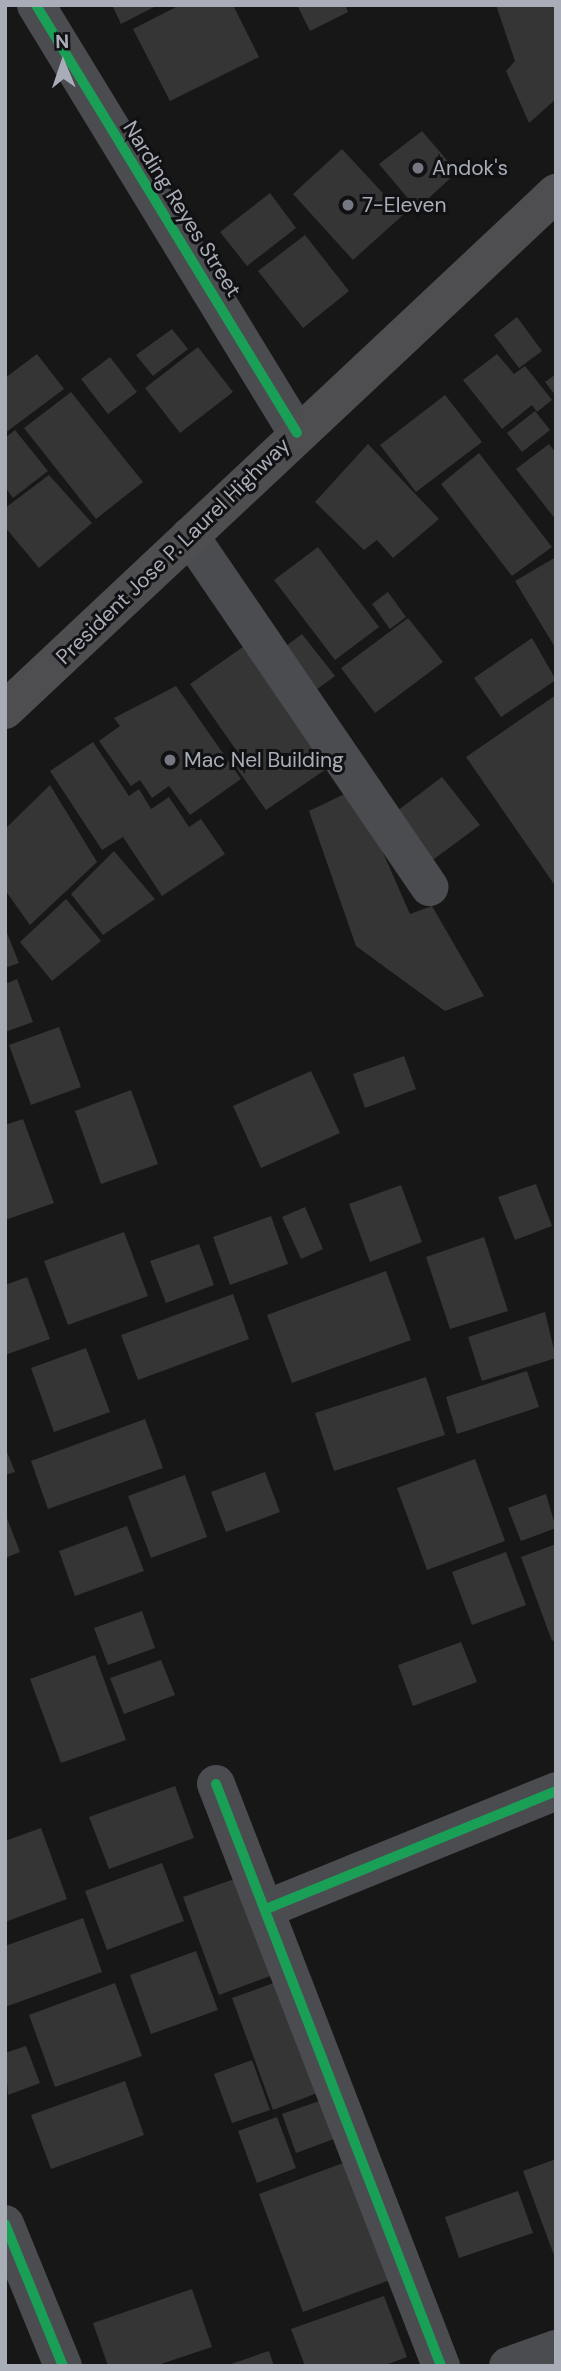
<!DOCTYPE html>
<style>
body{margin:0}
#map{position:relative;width:561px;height:2371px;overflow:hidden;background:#171717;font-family:"DM Sans",sans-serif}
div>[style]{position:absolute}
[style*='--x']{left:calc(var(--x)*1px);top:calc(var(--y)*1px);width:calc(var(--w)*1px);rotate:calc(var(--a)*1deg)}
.building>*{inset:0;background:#353536}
.minor>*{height:38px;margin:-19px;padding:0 19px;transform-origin:19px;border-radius:19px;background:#4b4c50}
.highway>*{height:38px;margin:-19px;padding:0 19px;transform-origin:19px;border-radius:19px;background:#4e4e51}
.cycleway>*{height:10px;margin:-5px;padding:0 5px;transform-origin:5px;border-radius:5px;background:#1a9f57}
.dots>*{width:19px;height:19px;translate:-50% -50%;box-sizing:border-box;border:4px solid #111113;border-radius:50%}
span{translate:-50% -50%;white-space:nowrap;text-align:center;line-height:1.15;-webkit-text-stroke:6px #111113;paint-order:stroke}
.poi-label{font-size:21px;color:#a8adb8}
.left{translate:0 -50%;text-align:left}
.street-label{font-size:21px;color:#a8adb8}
.frame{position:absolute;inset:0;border:7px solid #a8adb8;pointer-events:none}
.north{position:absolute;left:28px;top:28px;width:70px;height:70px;-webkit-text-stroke:5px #111113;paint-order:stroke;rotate:358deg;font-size:19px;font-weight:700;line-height:28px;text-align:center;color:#a8adb8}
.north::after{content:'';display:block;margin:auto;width:24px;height:32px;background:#a8adb8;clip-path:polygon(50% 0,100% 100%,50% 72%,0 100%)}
</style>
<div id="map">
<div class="building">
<i style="clip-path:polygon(112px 5px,158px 5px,121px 24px)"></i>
<i style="clip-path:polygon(180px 5px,233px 5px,259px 57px,170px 101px,133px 29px)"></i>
<i style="clip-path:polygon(297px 5px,345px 5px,348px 12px,310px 31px)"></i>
<i style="clip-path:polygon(496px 5px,556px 5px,556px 99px,529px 123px,506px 71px,515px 61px)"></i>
<i style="clip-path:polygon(422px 131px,457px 172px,417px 209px,379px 164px)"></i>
<i style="clip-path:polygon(342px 149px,403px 215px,353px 260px,293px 194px)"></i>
<i style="clip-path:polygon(270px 193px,296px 228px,247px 266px,220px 232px)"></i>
<i style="clip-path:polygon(305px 235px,349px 291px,303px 328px,258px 271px)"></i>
<i style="clip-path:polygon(517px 317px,542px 351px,519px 368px,494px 335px)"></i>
<i style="clip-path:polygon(172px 329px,188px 349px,153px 376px,136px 355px)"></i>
<i style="clip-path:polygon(198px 347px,233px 392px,180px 433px,145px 388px)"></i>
<i style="clip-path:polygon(37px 354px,64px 389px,5px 433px,5px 378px)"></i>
<i style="clip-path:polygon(497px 354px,514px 374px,525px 366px,552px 400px,537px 412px,532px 405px,502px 429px,463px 380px)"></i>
<i style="clip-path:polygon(110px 357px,137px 392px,108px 414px,81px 379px)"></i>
<i style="clip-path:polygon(556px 374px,556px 396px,545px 382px)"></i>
<i style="clip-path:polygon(71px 392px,143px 482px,96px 519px,24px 428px)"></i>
<i style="clip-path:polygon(445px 395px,482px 442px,416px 492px,380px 445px)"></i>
<i style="clip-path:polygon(535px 411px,550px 430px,522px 452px,507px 433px)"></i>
<i style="clip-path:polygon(15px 430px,48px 471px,13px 498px,5px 487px,5px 438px)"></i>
<i style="clip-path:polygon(368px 444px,439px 519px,393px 558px,377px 540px,364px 550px,315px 502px)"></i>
<i style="clip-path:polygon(549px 444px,556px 453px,556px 520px,516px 469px)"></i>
<i style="clip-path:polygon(479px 453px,552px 547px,512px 576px,441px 484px)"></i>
<i style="clip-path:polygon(49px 475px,92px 523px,39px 568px,5px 527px,5px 508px)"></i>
<i style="clip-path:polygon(318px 547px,379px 627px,335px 660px,274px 580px)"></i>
<i style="clip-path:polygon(556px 557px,556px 649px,515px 581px)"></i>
<i style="clip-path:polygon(388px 592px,406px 617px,390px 629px,372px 604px)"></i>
<i style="clip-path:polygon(408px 618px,443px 662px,375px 713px,341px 668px)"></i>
<i style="clip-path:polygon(302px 634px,335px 676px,312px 693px,279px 651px)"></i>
<i style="clip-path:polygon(532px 638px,556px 680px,501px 717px,474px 678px)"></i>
<i style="clip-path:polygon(250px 642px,328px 768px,266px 810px,235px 766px,243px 760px,190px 684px)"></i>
<i style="clip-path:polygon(176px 686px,241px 779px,190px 815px,169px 786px,152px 798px,140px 780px,131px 786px,99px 741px,120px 726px,114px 718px)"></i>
<i style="clip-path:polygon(556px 695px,556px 887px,466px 757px)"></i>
<i style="clip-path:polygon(93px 742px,129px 796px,139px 789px,151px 809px,169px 797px,189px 827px,201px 819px,225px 854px,162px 896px,123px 837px,102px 850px,50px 771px)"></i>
<i style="clip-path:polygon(442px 777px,480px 825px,430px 862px,393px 814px)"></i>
<i style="clip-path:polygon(50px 785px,97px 862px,30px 925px,5px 890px,5px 829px)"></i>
<i style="clip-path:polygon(355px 789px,410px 914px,432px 906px,484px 996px,445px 1011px,356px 946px,309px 811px)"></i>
<i style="clip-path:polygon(114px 851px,155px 899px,103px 935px,71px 894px)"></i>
<i style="clip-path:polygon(66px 899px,101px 941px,52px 981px,20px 942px)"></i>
<i style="clip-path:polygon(5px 928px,19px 963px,5px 968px)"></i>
<i style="clip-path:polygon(17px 979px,33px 1022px,5px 1032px,5px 984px)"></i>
<i style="clip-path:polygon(59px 1027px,81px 1087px,31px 1105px,9px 1045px)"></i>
<i style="clip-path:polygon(404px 1056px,416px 1089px,365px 1108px,353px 1074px)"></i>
<i style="clip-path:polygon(311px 1071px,340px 1133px,261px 1168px,233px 1106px)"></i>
<i style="clip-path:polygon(131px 1090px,158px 1164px,101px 1184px,75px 1111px)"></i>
<i style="clip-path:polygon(23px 1119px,54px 1203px,5px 1220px,5px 1125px)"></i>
<i style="clip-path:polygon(536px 1184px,552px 1226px,515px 1240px,498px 1197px)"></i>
<i style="clip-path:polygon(401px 1185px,422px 1242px,370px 1262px,349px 1204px)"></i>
<i style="clip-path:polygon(305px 1207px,323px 1249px,301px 1259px,282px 1217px)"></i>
<i style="clip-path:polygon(271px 1216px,288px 1264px,230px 1285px,213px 1237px)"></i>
<i style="clip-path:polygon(124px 1232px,148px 1296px,68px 1325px,44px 1261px)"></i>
<i style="clip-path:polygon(484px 1237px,508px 1311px,450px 1329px,426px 1257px)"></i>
<i style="clip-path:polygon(199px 1244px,214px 1285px,166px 1303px,150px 1261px)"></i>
<i style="clip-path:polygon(386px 1271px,411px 1340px,292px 1383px,267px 1315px)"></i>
<i style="clip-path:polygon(27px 1277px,50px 1339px,5px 1355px,5px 1285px)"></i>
<i style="clip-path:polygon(233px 1294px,249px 1339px,138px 1380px,121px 1335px)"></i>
<i style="clip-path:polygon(545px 1312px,556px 1358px,482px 1381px,468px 1337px)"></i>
<i style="clip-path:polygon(86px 1348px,110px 1412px,54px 1432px,31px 1368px)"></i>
<i style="clip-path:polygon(527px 1371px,539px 1407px,457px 1434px,446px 1397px)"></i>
<i style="clip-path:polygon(426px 1377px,445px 1435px,334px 1471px,315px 1413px)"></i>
<i style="clip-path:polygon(145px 1419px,163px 1468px,48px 1509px,31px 1461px)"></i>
<i style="clip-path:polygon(5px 1447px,15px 1472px,5px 1475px)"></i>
<i style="clip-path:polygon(475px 1459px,505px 1541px,427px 1570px,397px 1488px)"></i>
<i style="clip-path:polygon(265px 1472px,280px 1512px,226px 1532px,211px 1492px)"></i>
<i style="clip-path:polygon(185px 1475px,207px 1537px,151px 1558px,128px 1496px)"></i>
<i style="clip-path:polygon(546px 1494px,556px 1528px,521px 1541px,508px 1508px)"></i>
<i style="clip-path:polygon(5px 1513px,20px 1552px,5px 1558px)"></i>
<i style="clip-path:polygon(127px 1526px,144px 1571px,75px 1596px,59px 1551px)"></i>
<i style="clip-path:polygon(556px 1544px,556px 1639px,552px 1641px,521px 1557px)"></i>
<i style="clip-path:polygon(506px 1552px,526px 1605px,472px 1625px,452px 1572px)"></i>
<i style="clip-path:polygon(142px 1611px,155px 1648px,108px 1665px,94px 1628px)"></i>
<i style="clip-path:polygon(461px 1642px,477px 1682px,413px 1706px,398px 1665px)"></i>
<i style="clip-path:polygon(95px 1655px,126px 1740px,61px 1763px,30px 1679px)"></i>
<i style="clip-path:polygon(161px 1660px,175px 1695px,124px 1714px,110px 1678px)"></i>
<i style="clip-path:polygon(175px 1786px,194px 1838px,109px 1869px,89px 1817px)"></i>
<i style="clip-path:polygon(41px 1828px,67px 1899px,5px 1922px,5px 1841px)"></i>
<i style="clip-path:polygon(162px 1863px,184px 1921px,107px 1950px,85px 1891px)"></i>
<i style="clip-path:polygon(240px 1877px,276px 1974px,219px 1995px,183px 1897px)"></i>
<i style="clip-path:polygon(83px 1918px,102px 1972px,5px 2007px,5px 1946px)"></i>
<i style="clip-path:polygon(196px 1951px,218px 2010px,151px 2034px,130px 1975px)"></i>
<i style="clip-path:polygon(285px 1979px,325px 2090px,273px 2110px,232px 1998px)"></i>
<i style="clip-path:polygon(115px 1983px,142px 2056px,55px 2087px,29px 2015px)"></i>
<i style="clip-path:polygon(26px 2046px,40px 2083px,8px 2095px,5px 2053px)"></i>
<i style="clip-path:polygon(252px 2060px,270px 2110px,232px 2123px,214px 2074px)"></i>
<i style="clip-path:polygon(125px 2081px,144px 2135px,51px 2169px,31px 2115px)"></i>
<i style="clip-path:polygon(328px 2098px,342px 2136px,296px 2153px,282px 2114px)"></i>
<i style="clip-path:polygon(277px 2117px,296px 2168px,257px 2183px,238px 2131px)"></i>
<i style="clip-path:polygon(556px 2159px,556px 2258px,555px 2258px,523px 2171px)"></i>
<i style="clip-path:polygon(346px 2162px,390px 2280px,303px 2312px,259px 2194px)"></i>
<i style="clip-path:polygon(518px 2191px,533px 2233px,459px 2258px,445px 2217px)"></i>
<i style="clip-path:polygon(192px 2289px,212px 2347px,155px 2366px,108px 2366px,93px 2323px)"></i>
<i style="clip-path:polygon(384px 2296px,407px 2357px,383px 2366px,305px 2366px,291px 2329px)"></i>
<i style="clip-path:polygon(269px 2351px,274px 2366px,228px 2366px,228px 2365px)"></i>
</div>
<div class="minor">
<i style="--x:36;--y:5;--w:501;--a:58.62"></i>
<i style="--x:190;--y:536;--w:425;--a:55.7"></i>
<i style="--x:216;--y:1784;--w:624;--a:68.86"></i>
<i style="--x:266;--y:1909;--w:313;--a:-22.1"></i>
<i style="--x:5;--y:2224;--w:153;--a:67.8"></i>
<i style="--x:508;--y:2366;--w:51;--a:-19.5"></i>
</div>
<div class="highway">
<i style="--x:5;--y:710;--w:756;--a:-43.18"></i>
</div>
<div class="cycleway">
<i style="--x:36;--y:5;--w:501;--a:58.62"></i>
<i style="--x:216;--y:1784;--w:624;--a:68.86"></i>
<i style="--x:266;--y:1909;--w:313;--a:-22.1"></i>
<i style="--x:5;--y:2224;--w:153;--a:67.8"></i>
</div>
<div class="dots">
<i style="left:418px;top:168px;background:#757880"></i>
<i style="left:348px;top:205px;background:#757880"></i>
<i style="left:170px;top:760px;background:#757880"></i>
</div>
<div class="poi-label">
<span class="left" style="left:432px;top:168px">Andok's</span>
<span class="left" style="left:362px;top:205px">7-Eleven</span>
<span class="left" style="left:184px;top:760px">Mac Nel Building</span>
</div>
<div class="street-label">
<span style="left:182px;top:209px;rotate:58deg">Narding Reyes Street</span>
<span style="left:173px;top:551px;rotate:-44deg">President Jose P. Laurel Highway</span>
</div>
<div class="frame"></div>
<div class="north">N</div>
</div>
